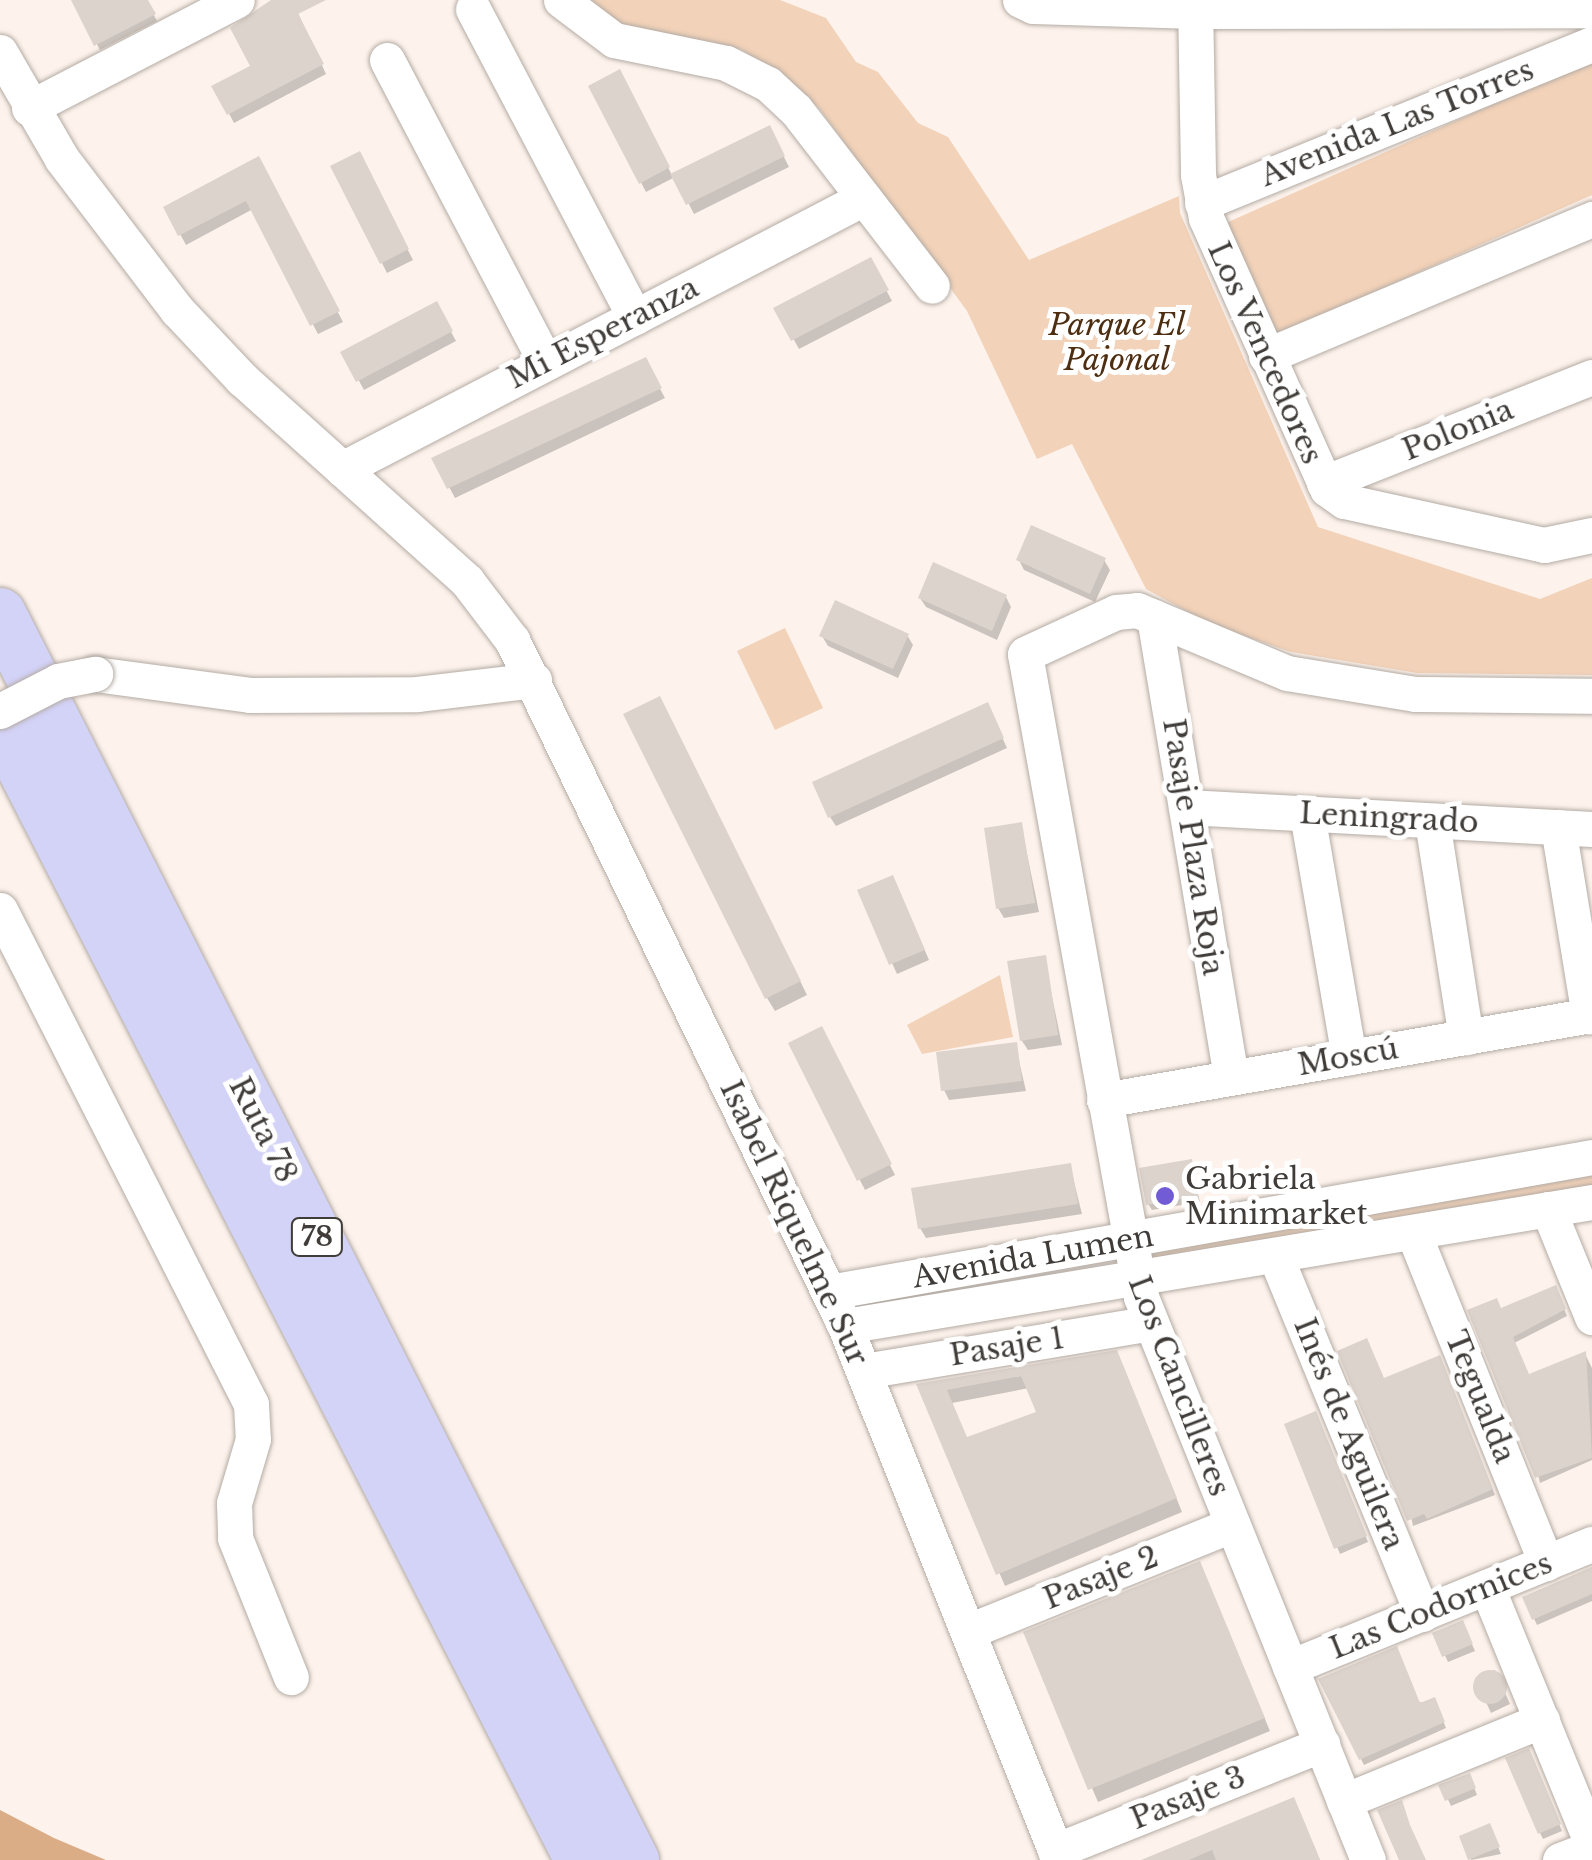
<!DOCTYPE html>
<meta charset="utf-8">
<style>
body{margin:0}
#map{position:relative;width:1592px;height:1860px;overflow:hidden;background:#fdf3ec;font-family:"Libre Baskerville",serif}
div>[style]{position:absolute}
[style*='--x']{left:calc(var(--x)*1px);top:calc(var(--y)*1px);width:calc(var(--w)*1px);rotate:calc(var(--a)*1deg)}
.green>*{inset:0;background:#f2d2b8}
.water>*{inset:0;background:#dbad87}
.shadow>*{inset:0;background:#0003}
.building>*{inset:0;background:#dcd3cc}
.round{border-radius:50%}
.roads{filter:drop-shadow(0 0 2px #b3aba4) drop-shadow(0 0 2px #b3aba4)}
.minor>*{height:35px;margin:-17.5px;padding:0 17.5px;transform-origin:17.5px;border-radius:17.5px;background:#fff}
.highway>*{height:52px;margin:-26px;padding:0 26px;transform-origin:26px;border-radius:26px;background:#d3d2f7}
.bridges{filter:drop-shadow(0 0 2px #b3aba4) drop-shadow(0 0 2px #b3aba4)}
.minor-bridge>*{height:35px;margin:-17.5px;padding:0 17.5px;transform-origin:17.5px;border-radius:17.5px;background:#fff}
.dots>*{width:28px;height:28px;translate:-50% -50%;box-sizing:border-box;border:5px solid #fff;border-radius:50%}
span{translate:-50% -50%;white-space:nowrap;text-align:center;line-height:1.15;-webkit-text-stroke:10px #fff;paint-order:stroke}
.shield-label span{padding:2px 8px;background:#fff;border:2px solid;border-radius:8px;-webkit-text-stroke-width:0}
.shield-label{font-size:28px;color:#3f3c39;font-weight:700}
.street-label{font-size:30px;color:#3f3c39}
.park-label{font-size:30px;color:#4e2e11;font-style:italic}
.poi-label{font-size:30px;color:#3f3c39}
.left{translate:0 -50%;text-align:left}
</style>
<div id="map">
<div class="green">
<i style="clip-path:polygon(587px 0,780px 0,826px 18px,856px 62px,878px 72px,918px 123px,948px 137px,1029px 260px,1179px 196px,1180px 213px,1318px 527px,1540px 599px,1592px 578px,1592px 675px,1417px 673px,1291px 652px,1210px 624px,1146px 589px,1072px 444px,1037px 459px,967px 311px,819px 108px,780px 73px,740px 49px,627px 28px)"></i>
<i style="clip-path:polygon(1592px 60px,1592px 195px,1267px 340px,1217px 227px)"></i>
<i style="clip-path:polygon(785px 628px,823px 708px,775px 730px,737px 651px)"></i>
<i style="clip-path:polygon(1000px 975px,1013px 1037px,922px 1054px,907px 1025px)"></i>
<i style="clip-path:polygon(1592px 1174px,1592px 1195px,1147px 1269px,1143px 1248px)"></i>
</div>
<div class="water">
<i style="clip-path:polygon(0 1810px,54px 1838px,106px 1860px,0 1860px)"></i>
</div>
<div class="shadow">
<i style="clip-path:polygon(74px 0,146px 0,157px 21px,100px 50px)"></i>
<i style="clip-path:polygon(279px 0,292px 0,326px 74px,234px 123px,215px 87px,253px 67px)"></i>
<i style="clip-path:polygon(619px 73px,672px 175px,774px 137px,789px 167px,694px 214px,675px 177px,646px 192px,591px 87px)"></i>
<i style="clip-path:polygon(258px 159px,343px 322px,318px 334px,253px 209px,186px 245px,166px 208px)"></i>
<i style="clip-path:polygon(364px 164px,413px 260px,387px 273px,382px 263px)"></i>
<i style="clip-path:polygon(870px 260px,892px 301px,799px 349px,777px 309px)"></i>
<i style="clip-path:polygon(436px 304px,456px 341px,364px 390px,344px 353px)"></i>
<i style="clip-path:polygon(645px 361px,665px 398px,455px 498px,434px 459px)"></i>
<i style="clip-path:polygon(1019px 560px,1104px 560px,1110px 570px,1095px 602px,1024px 570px)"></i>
<i style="clip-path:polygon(1006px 597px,1011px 607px,997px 640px,926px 607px,920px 598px)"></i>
<i style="clip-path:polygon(907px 635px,913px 645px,898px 678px,828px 646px,822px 636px)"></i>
<i style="clip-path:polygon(667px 712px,807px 995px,775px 1011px,767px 998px)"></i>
<i style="clip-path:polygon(992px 715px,1007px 748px,836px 826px,830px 817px)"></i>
<i style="clip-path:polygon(1021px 825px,1039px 912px,1004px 918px,998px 908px)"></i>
<i style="clip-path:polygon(898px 888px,929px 960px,897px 974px,860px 892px)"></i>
<i style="clip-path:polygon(1044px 958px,1062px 1045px,1028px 1050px,1022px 1041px)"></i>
<i style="clip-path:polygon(826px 1039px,895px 1175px,865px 1190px,791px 1044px)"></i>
<i style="clip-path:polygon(1015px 1044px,1026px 1091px,949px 1100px,944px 1090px)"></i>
<i style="clip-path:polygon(1190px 1162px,1200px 1202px,1152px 1210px,1148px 1204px)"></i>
<i style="clip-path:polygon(1070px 1166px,1082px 1214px,926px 1238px,920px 1228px)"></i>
<i style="clip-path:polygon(1558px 1294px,1567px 1316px,1514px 1343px,1528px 1377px,1585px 1354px,1592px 1368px,1592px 1460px,1540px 1483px,1501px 1311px)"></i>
<i style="clip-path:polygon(1442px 1364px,1495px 1495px,1413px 1526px,1383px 1381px)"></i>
<i style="clip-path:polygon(evenodd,1123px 1366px,1182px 1512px,1005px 1586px,919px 1386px,1123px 1366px,1029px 1388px,1040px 1414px,967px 1440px,952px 1403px,1029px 1388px)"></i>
<i style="clip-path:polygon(1318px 1420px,1368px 1542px,1340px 1554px,1287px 1425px)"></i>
<i style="clip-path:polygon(1592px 1570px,1592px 1601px,1537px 1625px,1525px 1599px)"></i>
<i style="clip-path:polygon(1206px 1577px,1270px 1731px,1098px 1802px,1026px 1633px)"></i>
<i style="clip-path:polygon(1465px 1629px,1475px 1651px,1448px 1662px,1435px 1634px)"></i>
<i style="clip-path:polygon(1495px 1670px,1510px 1704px,1491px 1713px,1475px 1678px)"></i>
<i style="clip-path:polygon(1321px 1680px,1437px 1706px,1446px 1728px,1364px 1765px)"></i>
<i style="clip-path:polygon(1531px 1757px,1562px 1831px,1543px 1839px,1540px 1833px)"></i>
<i style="clip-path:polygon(1472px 1782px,1477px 1795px,1451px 1806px,1442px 1787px)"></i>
<i style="clip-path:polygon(1300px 1812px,1320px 1860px,1147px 1860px)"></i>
<i style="clip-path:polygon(1492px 1832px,1501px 1854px,1471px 1860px,1462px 1837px)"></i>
</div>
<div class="building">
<i style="clip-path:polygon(71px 0,148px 0,156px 14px,94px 46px)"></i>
<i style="clip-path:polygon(271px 0,326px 0,298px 14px,324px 64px,227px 115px,211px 86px,250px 66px,230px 28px)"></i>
<i style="clip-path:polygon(620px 69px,670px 167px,639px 184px,588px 86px)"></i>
<i style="clip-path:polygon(770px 125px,785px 156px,686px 205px,670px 174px)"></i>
<i style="clip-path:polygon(360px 151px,409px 249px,380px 264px,330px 166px)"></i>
<i style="clip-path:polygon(259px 156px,340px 311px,310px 326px,246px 201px,178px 236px,163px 207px)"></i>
<i style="clip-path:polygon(871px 257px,889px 290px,791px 341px,773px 308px)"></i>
<i style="clip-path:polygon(437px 301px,453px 331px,356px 382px,340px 352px)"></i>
<i style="clip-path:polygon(646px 357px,662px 388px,447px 489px,431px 458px)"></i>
<i style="clip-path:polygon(1031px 525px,1106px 558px,1090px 594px,1016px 560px)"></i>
<i style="clip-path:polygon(933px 562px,1007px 595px,992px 631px,918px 598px)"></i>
<i style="clip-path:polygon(835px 600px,909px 634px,893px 669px,819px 636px)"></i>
<i style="clip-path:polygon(660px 696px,801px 981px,765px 999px,623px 714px)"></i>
<i style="clip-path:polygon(988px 702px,1004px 738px,828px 818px,812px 782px)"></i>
<i style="clip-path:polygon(1022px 822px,1035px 903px,996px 909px,984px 828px)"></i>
<i style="clip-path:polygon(893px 875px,925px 950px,889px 965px,857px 890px)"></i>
<i style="clip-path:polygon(1046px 955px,1058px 1035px,1020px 1041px,1007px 961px)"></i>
<i style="clip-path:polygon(822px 1026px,892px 1164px,857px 1181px,788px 1043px)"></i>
<i style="clip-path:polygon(1017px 1042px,1022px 1081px,941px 1091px,936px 1052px)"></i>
<i style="clip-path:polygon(1192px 1159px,1198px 1196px,1146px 1205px,1139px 1168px)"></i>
<i style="clip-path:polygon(1071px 1163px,1078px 1204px,918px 1229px,911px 1188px)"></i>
<i style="clip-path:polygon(1556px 1285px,1566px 1309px,1513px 1337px,1529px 1374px,1586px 1351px,1592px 1458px,1535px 1478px,1467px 1310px,1497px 1298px,1501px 1308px)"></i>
<i style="clip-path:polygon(1367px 1338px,1384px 1378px,1440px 1355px,1493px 1489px,1427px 1519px,1424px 1514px,1407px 1521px,1337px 1351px)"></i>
<i style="clip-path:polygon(evenodd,1117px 1350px,1177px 1498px,996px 1575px,916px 1384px,1117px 1350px,1021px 1376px,1036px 1412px,967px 1437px,947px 1390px,1021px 1376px)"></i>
<i style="clip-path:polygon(1316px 1411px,1367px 1536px,1334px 1549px,1284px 1424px)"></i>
<i style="clip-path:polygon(1200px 1561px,1265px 1718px,1088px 1790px,1023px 1632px)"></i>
<i style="clip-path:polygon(1592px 1567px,1592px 1594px,1532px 1620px,1522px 1597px)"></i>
<i style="clip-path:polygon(1463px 1620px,1473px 1644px,1442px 1657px,1432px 1633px)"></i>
<i style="clip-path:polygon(1397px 1646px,1420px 1703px,1435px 1697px,1445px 1722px,1359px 1760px,1318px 1679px)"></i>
<i class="round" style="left:1473px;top:1670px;width:34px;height:34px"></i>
<i style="clip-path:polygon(1529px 1748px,1561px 1824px,1538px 1834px,1505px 1758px)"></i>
<i style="clip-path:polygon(1470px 1773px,1476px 1788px,1445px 1801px,1438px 1785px)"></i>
<i style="clip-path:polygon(1294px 1797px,1320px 1860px,1216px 1860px,1212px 1850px,1189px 1860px,1141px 1860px)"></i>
<i style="clip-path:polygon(1402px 1800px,1410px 1825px,1426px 1860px,1399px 1860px,1377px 1810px)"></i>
<i style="clip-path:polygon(1490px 1823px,1500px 1847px,1468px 1860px,1459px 1836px)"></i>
</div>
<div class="roads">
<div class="minor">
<i style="--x:561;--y:0;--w:66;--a:37"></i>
<i style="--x:614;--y:40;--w:114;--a:11.6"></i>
<i style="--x:726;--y:63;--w:47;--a:26.6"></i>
<i style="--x:768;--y:84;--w:38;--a:43"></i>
<i style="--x:796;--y:110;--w:222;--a:52.3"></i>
<i style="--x:1020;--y:0;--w:14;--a:25"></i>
<i style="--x:1033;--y:6;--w:162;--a:1.8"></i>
<i style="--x:1195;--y:11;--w:397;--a:-0.1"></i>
<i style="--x:1195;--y:0;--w:175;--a:89"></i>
<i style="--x:1198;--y:175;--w:44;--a:79.5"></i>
<i style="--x:1206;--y:218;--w:297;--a:65.9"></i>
<i style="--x:1327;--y:489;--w:21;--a:35"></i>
<i style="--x:1344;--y:501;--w:205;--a:12.4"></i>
<i style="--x:1544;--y:545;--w:49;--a:-11.8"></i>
<i style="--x:473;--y:9;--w:348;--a:62.3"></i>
<i style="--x:0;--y:52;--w:124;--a:59.9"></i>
<i style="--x:62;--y:159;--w:190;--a:52.7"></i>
<i style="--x:177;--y:310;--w:95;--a:46.7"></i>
<i style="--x:242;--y:379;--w:302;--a:41.9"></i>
<i style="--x:467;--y:581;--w:74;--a:52.7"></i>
<i style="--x:512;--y:640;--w:763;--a:64.11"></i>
<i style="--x:845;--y:1326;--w:575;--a:68.16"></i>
<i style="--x:387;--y:60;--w:342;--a:62.3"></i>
<i style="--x:29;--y:108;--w:234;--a:-27.4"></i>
<i style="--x:1202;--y:203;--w:421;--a:-22.2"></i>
<i style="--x:1266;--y:356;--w:354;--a:-22.8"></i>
<i style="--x:342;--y:469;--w:588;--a:-27.44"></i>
<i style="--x:1324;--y:483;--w:288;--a:-21.6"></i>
<i style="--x:1154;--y:617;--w:466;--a:80.5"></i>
<i style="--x:95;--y:674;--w:156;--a:7.7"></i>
<i style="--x:250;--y:695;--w:167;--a:-0.3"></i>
<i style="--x:417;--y:694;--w:118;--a:-6.8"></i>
<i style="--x:1186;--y:807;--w:407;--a:3.1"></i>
<i style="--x:1307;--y:814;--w:247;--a:80.2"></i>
<i style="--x:1432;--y:821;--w:219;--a:81.1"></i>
<i style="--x:1558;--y:827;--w:192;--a:80.7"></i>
<i style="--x:0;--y:910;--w:554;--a:63.07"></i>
<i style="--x:251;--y:1404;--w:35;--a:87"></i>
<i style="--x:253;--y:1439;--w:67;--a:106.5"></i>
<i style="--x:234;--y:1503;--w:35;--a:88"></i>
<i style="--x:235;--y:1538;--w:150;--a:68.1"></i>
<i style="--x:1104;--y:1100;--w:495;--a:-9.9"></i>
<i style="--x:1548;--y:1209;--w:117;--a:67.8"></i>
<i style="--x:1413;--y:1232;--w:357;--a:68.1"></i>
<i style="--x:1275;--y:1255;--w:388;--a:67.7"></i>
<i style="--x:829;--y:1292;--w:775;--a:-10.03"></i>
<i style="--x:845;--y:1326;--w:757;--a:-9.43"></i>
<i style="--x:864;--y:1371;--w:290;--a:-9.5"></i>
<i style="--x:1487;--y:1587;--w:278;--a:67.8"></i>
<i style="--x:969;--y:1631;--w:284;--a:-22"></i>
<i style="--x:1290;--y:1667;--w:326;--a:-22.2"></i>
<i style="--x:1344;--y:1801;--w:214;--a:-22.2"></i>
<i style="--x:1055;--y:1851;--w:288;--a:-21.8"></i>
<i style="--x:1368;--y:1860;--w:607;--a:-111.96"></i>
<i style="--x:1141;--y:1297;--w:653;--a:-100.23"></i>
<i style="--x:1025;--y:654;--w:100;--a:-24.8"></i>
<i style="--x:1116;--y:612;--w:21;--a:-5"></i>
<i style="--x:1137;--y:610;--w:163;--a:22.8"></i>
<i style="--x:1287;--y:673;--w:130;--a:9.3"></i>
<i style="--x:1415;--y:694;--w:177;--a:0.6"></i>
<i style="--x:1560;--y:1860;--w:34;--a:-21"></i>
</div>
<div class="highway">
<i style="--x:0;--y:614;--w:1398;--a:63.07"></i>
<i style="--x:0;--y:723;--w:1277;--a:62.93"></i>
</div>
</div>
<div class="bridges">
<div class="minor-bridge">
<i style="--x:0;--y:711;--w:65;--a:-27.3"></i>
<i style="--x:58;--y:681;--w:38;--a:-11"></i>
</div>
</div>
<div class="dots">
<i style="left:1165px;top:1196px;background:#715cd6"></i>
</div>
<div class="shield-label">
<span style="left:317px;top:1237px">78</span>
</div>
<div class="street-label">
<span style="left:1397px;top:123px;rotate:-22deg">Avenida Las Torres</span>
<span style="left:603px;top:333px;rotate:-27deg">Mi Esperanza</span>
<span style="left:1265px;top:353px;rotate:66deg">Los Vencedores</span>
<span style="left:1458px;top:430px;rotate:-22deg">Polonia</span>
<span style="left:1389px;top:818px;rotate:3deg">Leningrado</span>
<span style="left:1193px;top:847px;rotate:81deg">Pasaje Plaza Roja</span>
<span style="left:1348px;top:1057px;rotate:-10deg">Moscú</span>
<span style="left:263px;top:1130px;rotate:63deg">Ruta 78</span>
<span style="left:794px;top:1223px;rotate:65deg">Isabel Riquelme Sur</span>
<span style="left:1033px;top:1257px;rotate:-10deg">Avenida Lumen</span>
<span style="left:1007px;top:1347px;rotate:-9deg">Pasaje 1</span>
<span style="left:1179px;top:1386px;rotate:69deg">Los Cancilleres</span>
<span style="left:1480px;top:1397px;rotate:68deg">Tegualda</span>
<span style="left:1349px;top:1434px;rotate:68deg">Inés de Aguilera</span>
<span style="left:1101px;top:1578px;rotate:-22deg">Pasaje 2</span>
<span style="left:1441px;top:1606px;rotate:-22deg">Las Codornices</span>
<span style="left:1188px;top:1798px;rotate:-22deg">Pasaje 3</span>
</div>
<div class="park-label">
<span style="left:1117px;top:342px">Parque El<br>Pajonal</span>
</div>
<div class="poi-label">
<span class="left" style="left:1185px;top:1196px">Gabriela<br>Minimarket</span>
</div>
</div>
